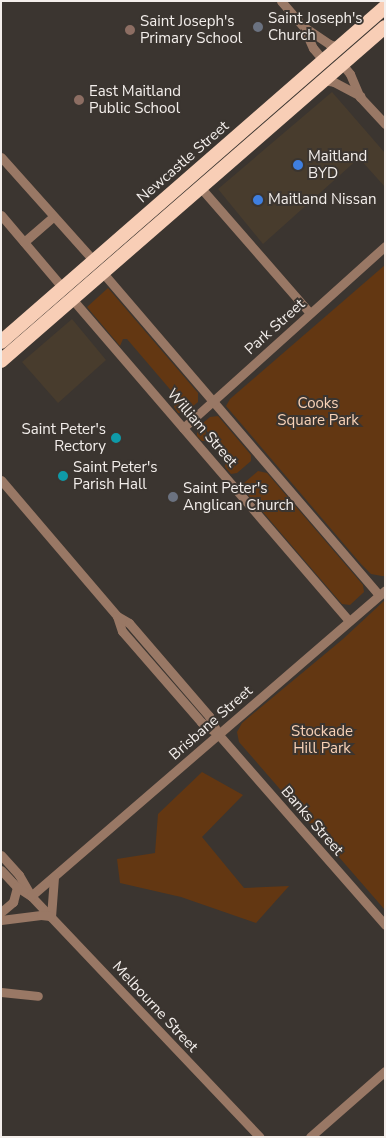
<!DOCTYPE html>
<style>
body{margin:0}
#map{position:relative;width:386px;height:1138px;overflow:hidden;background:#3b3530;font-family:"Nunito Sans",sans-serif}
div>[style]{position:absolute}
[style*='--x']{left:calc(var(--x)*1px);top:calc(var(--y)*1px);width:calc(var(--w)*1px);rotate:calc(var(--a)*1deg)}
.commercial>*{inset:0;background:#483c2d}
.green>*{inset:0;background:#633712}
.minor>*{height:9px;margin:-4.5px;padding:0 4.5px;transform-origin:4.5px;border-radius:4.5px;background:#997865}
.trunk>*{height:14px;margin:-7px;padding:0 7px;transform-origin:7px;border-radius:7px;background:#f8ceb6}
.dots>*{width:14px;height:14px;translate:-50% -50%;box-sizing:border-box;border:2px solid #3b3530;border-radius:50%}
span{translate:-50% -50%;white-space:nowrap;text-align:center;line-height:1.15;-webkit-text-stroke:4px #3b3530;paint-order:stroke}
.poi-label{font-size:15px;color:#f3eeeb}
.left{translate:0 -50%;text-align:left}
.right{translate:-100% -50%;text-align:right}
.street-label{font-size:15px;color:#f3eeeb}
.park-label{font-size:15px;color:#f8d2b7}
.frame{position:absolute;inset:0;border:2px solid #f3eeeb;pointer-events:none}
</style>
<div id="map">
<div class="commercial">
<i style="clip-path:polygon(332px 92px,385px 153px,385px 187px,359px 158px,263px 244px,218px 189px)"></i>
<i style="clip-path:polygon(72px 319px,106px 360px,58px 403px,22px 362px)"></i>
</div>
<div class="green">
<i style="clip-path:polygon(385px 265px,385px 576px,382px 576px,371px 574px,361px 564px,226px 406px,230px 399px)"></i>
<i style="clip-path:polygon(108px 288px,198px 393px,198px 402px,185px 413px,178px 413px,174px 407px,174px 394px,127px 339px,123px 339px,120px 346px,87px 307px)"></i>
<i style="clip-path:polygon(218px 416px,251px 455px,251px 461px,237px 473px,231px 474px,225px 467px,226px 454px,206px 430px,205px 441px,202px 441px,197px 436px,197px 428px,210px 417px)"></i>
<i style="clip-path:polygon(258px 471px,267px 473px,363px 585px,364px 592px,350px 605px,342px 604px,244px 490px,244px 483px)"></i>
<i style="clip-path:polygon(385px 600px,385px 910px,239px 742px,237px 732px,242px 723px,343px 639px)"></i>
<i style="clip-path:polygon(202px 772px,243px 795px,202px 837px,244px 888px,289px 886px,256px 923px,181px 897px,120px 883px,117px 859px,155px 853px,158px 814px)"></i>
</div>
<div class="minor">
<i style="--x:281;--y:1;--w:35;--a:49"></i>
<i style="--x:304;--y:27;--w:30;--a:34"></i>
<i style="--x:329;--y:44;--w:9;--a:18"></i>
<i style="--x:304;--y:28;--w:22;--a:66"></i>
<i style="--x:313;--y:48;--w:16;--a:50"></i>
<i style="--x:342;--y:64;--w:13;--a:51"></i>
<i style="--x:350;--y:74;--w:25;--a:67"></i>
<i style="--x:360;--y:97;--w:37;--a:47"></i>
<i style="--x:323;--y:80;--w:11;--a:10"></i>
<i style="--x:334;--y:82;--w:30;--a:28"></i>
<i style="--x:1;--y:157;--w:140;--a:48.2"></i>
<i style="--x:200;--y:187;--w:167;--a:48.9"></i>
<i style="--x:1;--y:215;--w:96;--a:49.7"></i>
<i style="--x:24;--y:242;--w:38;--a:-41"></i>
<i style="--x:103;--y:273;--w:423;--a:49.4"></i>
<i style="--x:73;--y:300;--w:422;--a:49.3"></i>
<i style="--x:183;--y:428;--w:272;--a:-42"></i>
<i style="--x:1;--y:480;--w:179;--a:49.5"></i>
<i style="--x:117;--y:616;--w:16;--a:72"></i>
<i style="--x:122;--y:631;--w:121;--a:49"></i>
<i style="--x:201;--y:722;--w:21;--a:35"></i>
<i style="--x:218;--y:734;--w:254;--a:48.8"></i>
<i style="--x:117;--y:616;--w:14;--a:30"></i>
<i style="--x:129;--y:623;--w:123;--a:49.3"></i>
<i style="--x:209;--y:716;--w:18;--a:63"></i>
<i style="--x:1;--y:855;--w:27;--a:48"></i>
<i style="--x:19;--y:875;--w:24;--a:60"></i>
<i style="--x:31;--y:896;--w:332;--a:46.5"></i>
<i style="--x:1;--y:870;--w:23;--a:47"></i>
<i style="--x:17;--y:887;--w:17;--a:33"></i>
<i style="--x:31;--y:896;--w:468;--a:-40.8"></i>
<i style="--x:1;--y:912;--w:16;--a:-40"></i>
<i style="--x:13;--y:902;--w:16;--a:-75"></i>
<i style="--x:51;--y:917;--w:40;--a:-85.7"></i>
<i style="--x:1;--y:920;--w:40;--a:-7.1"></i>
<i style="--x:41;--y:915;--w:9;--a:6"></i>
<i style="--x:1;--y:992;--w:37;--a:6"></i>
<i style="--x:310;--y:1137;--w:100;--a:-41.3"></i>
</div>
<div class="trunk">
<i style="--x:1;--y:342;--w:510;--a:-41.1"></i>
<i style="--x:1;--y:361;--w:509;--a:-41.02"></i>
</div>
<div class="dots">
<i style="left:258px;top:27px;background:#6b7280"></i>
<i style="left:130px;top:30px;background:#8d6e63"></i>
<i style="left:79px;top:100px;background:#8d6e63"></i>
<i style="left:298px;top:165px;background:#3f7fe0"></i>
<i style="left:258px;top:200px;background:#3f7fe0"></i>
<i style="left:116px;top:438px;background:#0f9aa8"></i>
<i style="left:63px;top:476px;background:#0f9aa8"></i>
<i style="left:173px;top:497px;background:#6b7280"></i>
</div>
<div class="poi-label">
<span class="left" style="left:268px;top:27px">Saint Joseph's<br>Church</span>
<span class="left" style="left:140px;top:30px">Saint Joseph's<br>Primary School</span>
<span class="left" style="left:89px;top:100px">East Maitland<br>Public School</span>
<span class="left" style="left:308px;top:165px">Maitland<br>BYD</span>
<span class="left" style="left:268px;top:200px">Maitland Nissan</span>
<span class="right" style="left:106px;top:438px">Saint Peter's<br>Rectory</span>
<span class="left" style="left:73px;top:476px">Saint Peter's<br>Parish Hall</span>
<span class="left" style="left:183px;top:497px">Saint Peter's<br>Anglican Church</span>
</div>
<div class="street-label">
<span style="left:183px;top:162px;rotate:-41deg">Newcastle Street</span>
<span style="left:275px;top:327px;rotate:-42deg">Park Street</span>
<span style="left:202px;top:428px;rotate:49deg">William Street</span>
<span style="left:211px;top:723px;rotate:-41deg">Brisbane Street</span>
<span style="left:312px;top:821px;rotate:49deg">Banks Street</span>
<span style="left:155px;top:1007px;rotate:47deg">Melbourne Street</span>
</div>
<div class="park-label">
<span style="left:318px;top:412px">Cooks<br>Square Park</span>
<span style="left:322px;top:740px">Stockade<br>Hill Park</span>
</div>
<div class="frame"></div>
</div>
